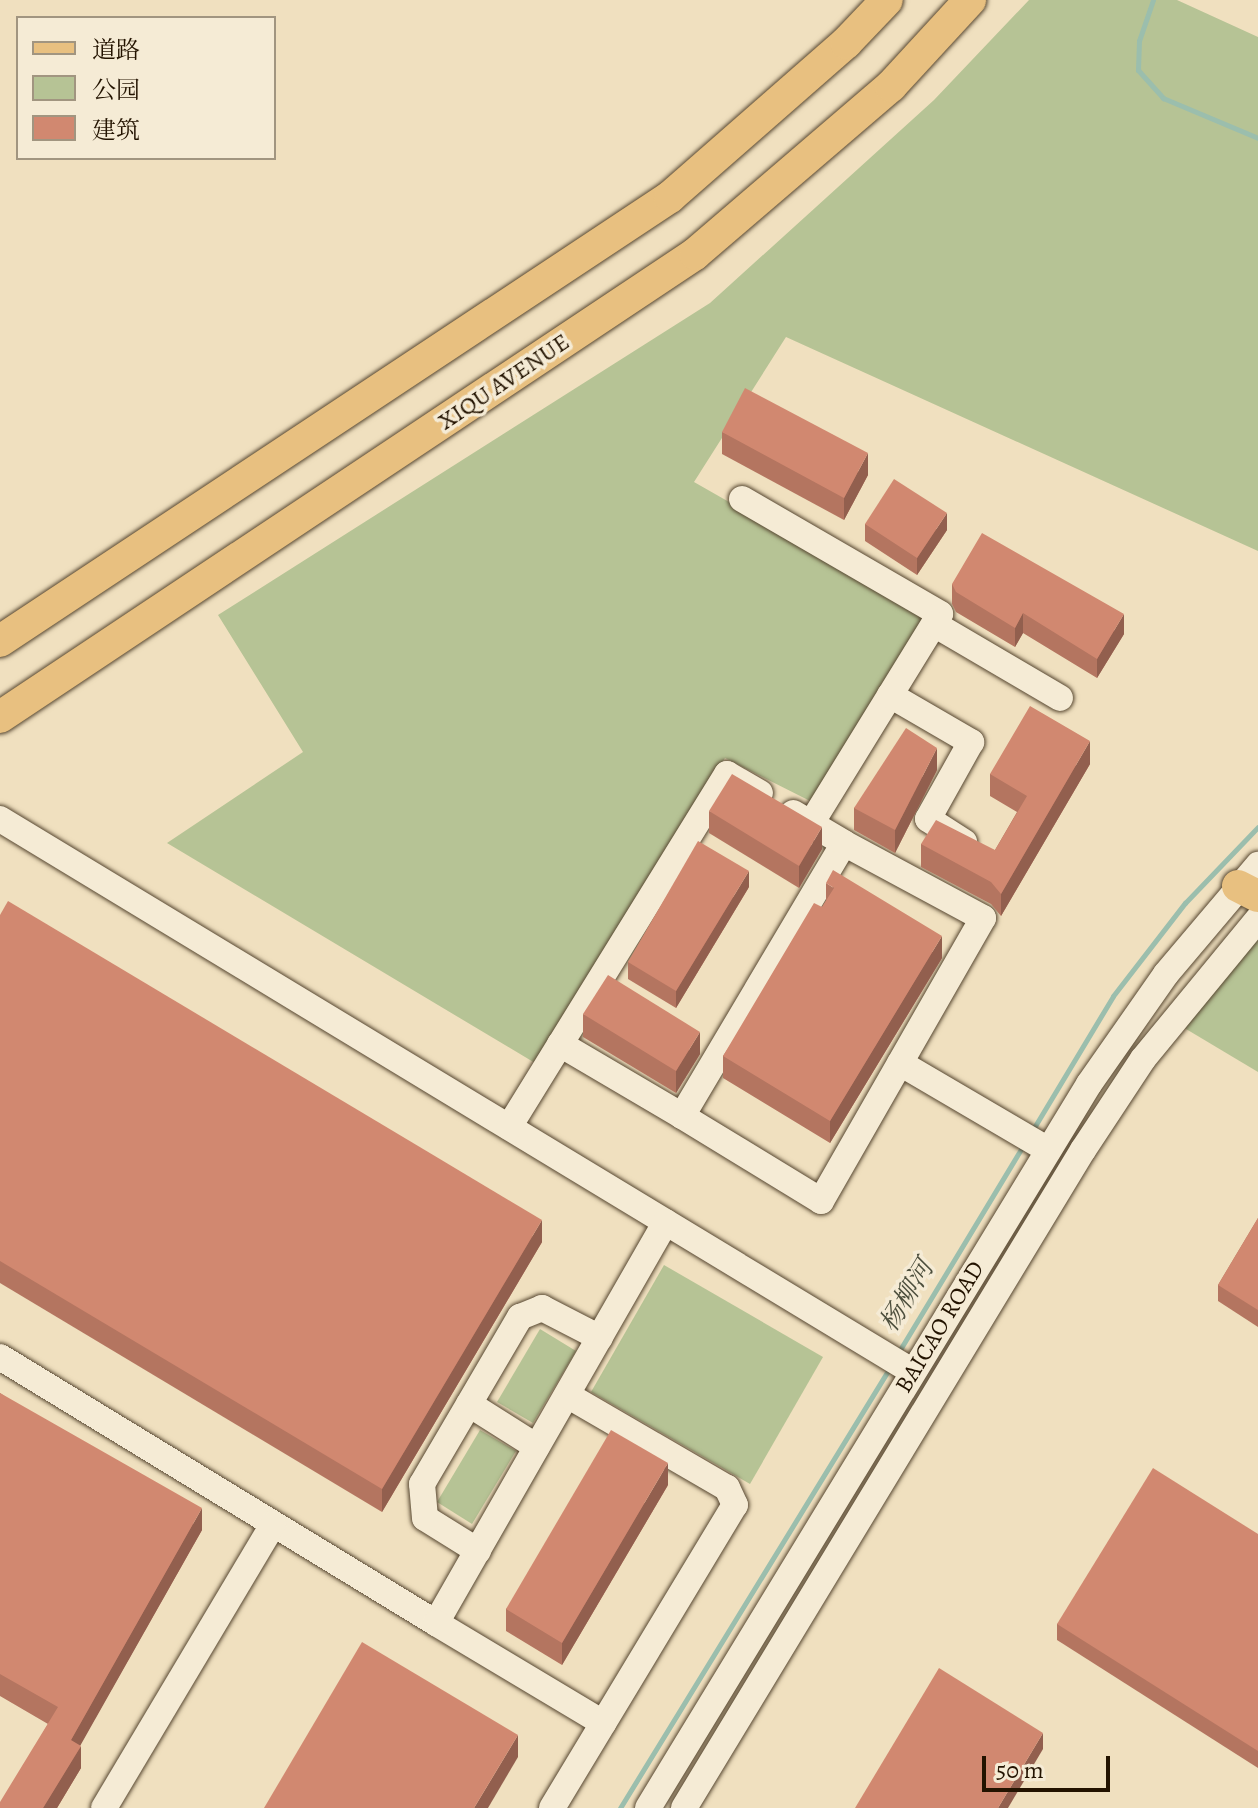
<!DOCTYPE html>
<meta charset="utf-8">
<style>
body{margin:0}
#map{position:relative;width:1258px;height:1808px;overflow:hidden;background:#f0e0bf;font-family:Alegreya,"Noto Serif SC",serif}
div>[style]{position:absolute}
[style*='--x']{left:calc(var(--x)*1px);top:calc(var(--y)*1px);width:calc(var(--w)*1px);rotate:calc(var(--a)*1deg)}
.green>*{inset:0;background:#b6c395}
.stream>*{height:5px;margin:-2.5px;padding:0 2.5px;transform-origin:2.5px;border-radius:2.5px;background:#9bbead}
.roads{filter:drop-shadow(0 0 2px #564630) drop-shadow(0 0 2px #564630)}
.minor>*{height:26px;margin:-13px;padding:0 13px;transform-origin:13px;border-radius:13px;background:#f5ebd5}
.major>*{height:32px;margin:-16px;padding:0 16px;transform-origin:16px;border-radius:16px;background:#e8c080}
.wall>*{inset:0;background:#b47560}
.shaded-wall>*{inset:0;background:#925f4e}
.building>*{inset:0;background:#d18870}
span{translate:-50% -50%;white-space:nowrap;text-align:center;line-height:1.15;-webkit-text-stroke:7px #f5ebd5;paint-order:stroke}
.street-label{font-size:24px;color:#231300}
.water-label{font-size:26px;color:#4d4f3d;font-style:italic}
.legend{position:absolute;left:16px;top:16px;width:260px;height:144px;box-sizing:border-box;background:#f5ebd5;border:2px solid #a19580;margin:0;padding:10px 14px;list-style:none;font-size:24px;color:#231300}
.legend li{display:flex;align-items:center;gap:16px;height:40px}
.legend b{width:40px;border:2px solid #a19580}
.scale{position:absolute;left:982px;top:1756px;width:128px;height:36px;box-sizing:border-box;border:4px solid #231300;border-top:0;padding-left:10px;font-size:24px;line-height:28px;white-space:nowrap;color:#231300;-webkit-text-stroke:6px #f5ebd5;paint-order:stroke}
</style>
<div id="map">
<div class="green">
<i style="clip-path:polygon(1029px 0,1177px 0,1258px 37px,1258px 551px,786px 337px,694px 482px,931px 617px,818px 805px,725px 758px,540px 1066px,167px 843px,303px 752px,218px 615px,710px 303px,934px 100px)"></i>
<i style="clip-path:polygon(1258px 939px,1258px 1072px,1181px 1026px)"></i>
<i style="clip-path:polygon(664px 1265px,823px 1357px,750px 1484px,591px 1392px)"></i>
<i style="clip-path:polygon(540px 1329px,576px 1351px,533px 1423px,497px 1402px)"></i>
<i style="clip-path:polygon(480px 1430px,516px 1451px,472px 1524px,437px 1502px)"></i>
</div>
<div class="stream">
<i style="--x:1153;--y:0;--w:43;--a:108.9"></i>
<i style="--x:1139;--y:41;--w:29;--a:92"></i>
<i style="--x:1138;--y:70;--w:38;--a:48"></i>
<i style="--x:1163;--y:98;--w:103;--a:22.8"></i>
<i style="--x:1032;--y:1131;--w:157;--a:-59"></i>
<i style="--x:1113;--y:996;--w:118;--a:-52.3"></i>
<i style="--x:1185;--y:903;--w:105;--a:-46.2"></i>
<i style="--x:898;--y:1353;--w:242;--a:-58.9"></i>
<i style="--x:620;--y:1808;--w:515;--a:-58.5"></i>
</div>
<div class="roads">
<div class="minor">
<i style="--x:742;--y:499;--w:229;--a:30.1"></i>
<i style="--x:940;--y:614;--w:246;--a:121.6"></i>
<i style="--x:934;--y:624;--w:146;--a:30.4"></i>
<i style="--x:890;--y:695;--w:94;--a:30.1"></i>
<i style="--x:971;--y:742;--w:88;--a:119.2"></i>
<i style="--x:928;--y:819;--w:43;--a:32.6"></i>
<i style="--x:0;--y:819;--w:1067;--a:31.2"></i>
<i style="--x:560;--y:1044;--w:142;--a:30.5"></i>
<i style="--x:682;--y:1116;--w:317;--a:-59.3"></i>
<i style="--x:844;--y:843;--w:59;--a:-149.5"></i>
<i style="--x:900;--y:1063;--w:172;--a:30.4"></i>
<i style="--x:682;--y:1116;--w:163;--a:31.4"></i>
<i style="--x:821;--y:1201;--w:326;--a:-60.2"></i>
<i style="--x:983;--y:918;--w:158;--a:-151.7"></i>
<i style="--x:509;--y:1127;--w:415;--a:-58.3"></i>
<i style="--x:727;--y:774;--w:38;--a:30"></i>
<i style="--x:0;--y:1357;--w:511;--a:31.39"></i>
<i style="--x:436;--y:1623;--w:462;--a:-60.2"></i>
<i style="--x:469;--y:1404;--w:80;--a:32.3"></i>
<i style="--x:478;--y:1551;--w:62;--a:-148.1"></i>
<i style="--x:425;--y:1518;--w:34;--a:-95"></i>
<i style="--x:422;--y:1484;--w:194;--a:-59.6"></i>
<i style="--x:520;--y:1317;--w:24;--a:-22"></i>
<i style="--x:542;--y:1308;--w:65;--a:27.3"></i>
<i style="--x:436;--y:1623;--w:195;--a:30.9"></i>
<i style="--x:104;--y:1808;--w:330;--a:-59.2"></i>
<i style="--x:552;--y:1808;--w:354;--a:-58.9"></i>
<i style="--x:735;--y:1505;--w:19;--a:-115"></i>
<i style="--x:727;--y:1488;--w:185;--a:-149.8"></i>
<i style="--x:648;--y:1808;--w:848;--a:-58.65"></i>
<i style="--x:1089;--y:1084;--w:134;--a:-55"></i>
<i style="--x:1166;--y:974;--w:143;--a:-49.8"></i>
<i style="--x:684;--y:1808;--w:770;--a:-58.77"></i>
<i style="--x:1083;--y:1150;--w:109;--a:-56.6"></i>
<i style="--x:1143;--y:1059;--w:181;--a:-50.6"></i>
</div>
<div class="major">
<i style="--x:0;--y:641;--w:804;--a:-33.53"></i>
<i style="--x:670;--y:197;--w:234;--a:-41.2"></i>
<i style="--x:846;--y:43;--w:59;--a:-46.4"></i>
<i style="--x:0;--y:717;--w:835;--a:-33.67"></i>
<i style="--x:695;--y:254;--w:258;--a:-40.6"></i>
<i style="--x:891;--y:86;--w:117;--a:-47.4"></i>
<i style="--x:1238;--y:886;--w:22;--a:27"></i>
</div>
</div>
<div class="wall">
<i style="clip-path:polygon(722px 432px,868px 475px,844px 520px,722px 454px)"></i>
<i style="clip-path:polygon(865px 524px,947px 530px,917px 575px,865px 541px)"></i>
<i style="clip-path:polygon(952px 584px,1124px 634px,1097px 678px,1023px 633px,1015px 647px,956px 612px,952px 604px)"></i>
<i style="clip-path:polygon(1090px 764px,1001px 916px,991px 904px,921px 867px,921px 844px,995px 850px,1017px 812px,990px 796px,990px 774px)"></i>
<i style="clip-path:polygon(937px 770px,895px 853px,854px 830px,854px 808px)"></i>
<i style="clip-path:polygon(709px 811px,822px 849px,799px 888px,709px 833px)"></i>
<i style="clip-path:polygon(826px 883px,942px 958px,830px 1143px,723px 1078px,723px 1056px,826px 901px)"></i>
<i style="clip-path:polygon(749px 887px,676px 1008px,628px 979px,628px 962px)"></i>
<i style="clip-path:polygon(0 915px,542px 1242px,382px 1512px,0 1283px)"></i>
<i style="clip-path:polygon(583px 1014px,700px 1054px,676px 1093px,583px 1037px)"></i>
<i style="clip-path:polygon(1258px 1218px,1258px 1327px,1218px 1301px,1218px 1285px)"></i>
<i style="clip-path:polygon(0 1393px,202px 1530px,80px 1745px,81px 1768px,57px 1808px,0 1808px,48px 1724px,0 1696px)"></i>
<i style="clip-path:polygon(668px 1485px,562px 1665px,506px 1631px,506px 1609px)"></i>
<i style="clip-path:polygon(1258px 1534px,1258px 1768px,1057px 1640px,1057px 1624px)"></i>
</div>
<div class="shaded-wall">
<i style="clip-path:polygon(868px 453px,868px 475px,844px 520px,844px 498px)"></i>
<i style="clip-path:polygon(947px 513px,947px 530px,917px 575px,917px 558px)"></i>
<i style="clip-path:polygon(1023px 613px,1023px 633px,1015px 647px,1015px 628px)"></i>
<i style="clip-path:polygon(1124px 614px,1124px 634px,1097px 678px,1097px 659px)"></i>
<i style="clip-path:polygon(1090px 741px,1090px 764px,1001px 916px,1001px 894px)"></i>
<i style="clip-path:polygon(937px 748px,937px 770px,895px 853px,895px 830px)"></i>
<i style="clip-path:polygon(822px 827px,822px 849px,799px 888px,799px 866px)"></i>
<i style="clip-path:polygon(749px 871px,749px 887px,676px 1008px,676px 991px)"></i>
<i style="clip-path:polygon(942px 936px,942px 958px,830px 1143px,830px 1121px)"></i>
<i style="clip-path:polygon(700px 1032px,700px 1054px,676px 1093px,676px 1071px)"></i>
<i style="clip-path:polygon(542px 1220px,542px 1242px,382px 1512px,382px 1489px)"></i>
<i style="clip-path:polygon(668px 1463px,668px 1485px,562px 1665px,562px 1643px)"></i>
<i style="clip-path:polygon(202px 1508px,202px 1530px,71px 1762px,71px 1740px)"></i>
<i style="clip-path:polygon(1043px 1733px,1043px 1749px,1008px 1808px,998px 1808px)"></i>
<i style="clip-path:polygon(518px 1735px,518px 1757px,488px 1808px,474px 1808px)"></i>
<i style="clip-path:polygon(81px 1746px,81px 1768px,57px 1808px,43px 1808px)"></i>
</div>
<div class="building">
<i style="clip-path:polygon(745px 388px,868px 453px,844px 498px,722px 432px)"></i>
<i style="clip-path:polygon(894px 479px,947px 513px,917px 558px,865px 524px)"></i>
<i style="clip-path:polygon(982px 533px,1124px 614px,1097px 659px,1023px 613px,1015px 628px,956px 592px,952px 584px)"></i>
<i style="clip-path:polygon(1030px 706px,1090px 741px,1001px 894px,991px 882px,921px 844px,936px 820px,995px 850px,1027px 796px,990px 774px)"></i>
<i style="clip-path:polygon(906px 728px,937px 748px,895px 830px,854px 808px)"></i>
<i style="clip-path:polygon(732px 774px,822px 827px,799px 866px,709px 811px)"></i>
<i style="clip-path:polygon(698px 841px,749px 871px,676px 991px,628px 962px)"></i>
<i style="clip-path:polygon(833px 870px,942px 936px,830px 1121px,723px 1056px,814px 903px,822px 907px,834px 888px,826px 883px)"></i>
<i style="clip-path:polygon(8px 901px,542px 1220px,382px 1489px,0 1261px,0 915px)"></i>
<i style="clip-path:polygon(608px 975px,700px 1032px,676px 1071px,583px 1014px)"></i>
<i style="clip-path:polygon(1258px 1218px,1258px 1310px,1218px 1285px)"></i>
<i style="clip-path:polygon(0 1393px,202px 1508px,71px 1740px,81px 1746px,43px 1808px,0 1808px,0 1802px,58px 1707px,0 1674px)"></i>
<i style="clip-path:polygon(611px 1430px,668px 1463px,562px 1643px,506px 1609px)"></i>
<i style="clip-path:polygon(1153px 1468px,1258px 1534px,1258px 1751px,1057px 1624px)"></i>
<i style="clip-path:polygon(362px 1642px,518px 1735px,474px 1808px,264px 1808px)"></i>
<i style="clip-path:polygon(939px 1668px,1043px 1733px,998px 1808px,855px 1808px)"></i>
</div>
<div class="street-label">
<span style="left:504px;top:382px;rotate:-34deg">XIQU AVENUE</span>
<span style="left:940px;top:1327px;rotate:-59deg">BAICAO ROAD</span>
</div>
<div class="water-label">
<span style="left:907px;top:1296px;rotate:-59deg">杨柳河</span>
</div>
<ul class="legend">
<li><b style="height:10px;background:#e8c080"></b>道路</li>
<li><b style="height:22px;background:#b6c395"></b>公园</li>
<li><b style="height:22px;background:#d18870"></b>建筑</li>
</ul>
<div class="scale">50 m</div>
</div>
